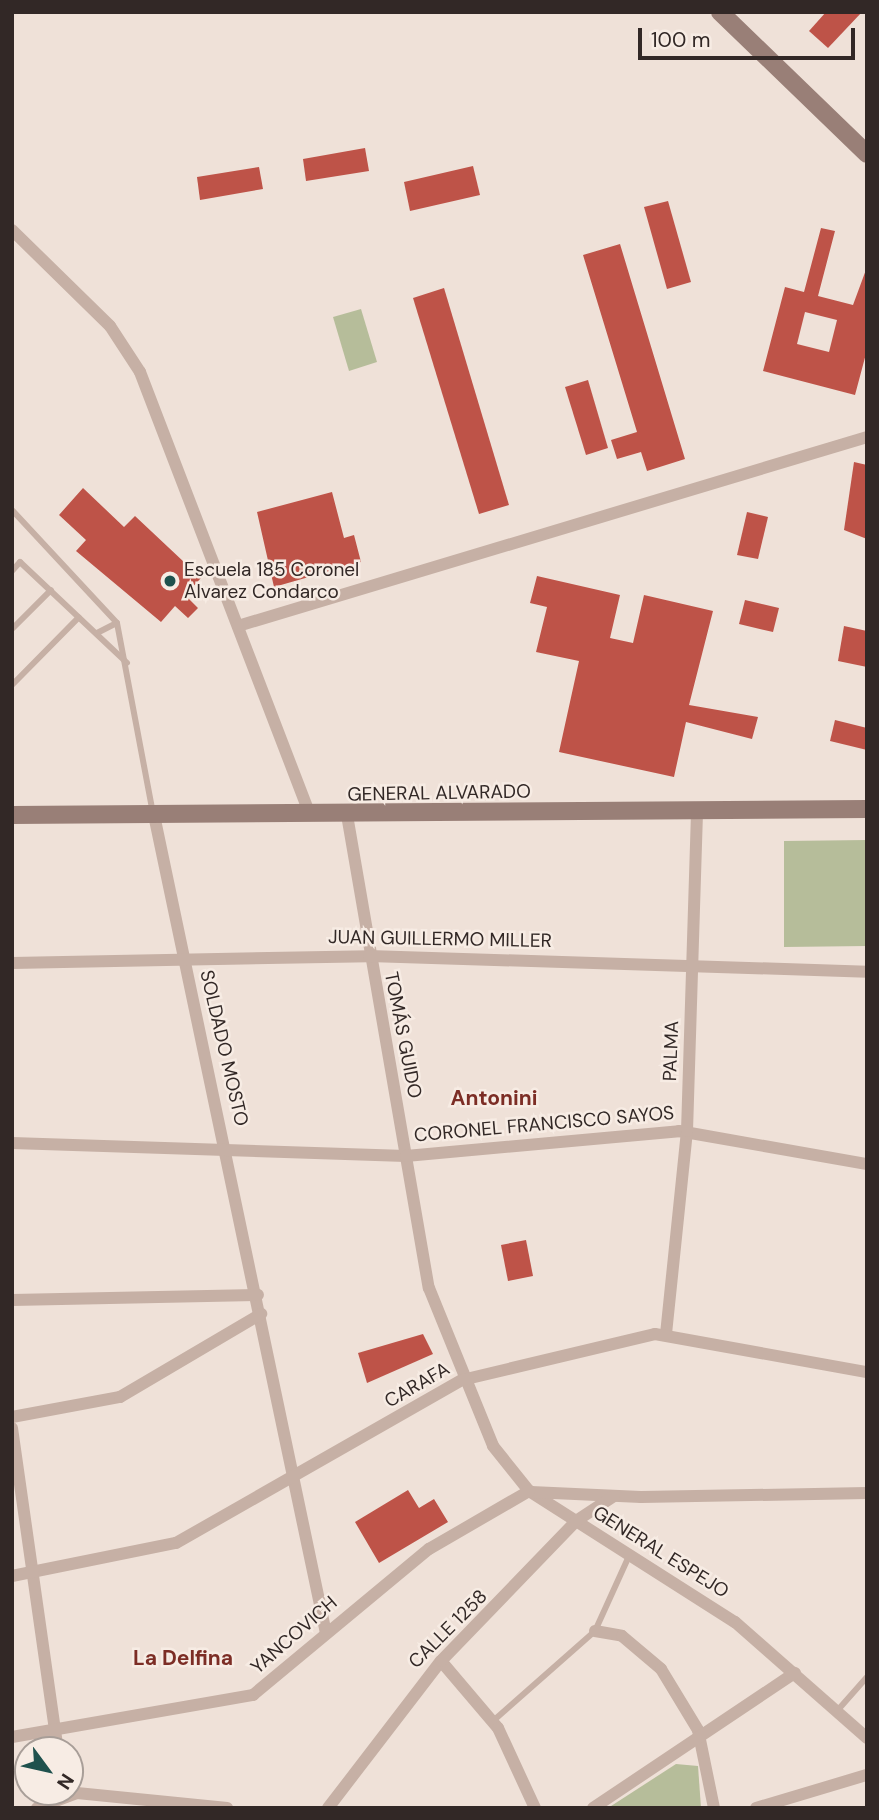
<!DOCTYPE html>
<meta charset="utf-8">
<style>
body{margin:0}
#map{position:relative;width:879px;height:1820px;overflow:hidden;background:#efe1d8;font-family:"DM Sans",sans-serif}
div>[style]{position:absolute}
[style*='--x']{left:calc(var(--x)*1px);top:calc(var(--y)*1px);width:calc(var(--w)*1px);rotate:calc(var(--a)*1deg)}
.green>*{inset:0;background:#b6bd9a}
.building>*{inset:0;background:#be5348}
.lane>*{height:6px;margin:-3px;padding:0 3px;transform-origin:3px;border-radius:3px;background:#c6b0a5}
.street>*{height:12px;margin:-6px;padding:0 6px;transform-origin:6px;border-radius:6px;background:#c6b0a5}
.secondary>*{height:18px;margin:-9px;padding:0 9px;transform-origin:9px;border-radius:9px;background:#997f77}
.dots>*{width:19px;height:19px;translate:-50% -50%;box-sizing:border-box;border:4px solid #f7ece4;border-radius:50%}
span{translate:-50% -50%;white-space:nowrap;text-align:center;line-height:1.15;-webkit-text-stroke:5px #f7ece4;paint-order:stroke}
.poi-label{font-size:19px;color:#322826}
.left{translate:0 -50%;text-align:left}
.street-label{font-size:19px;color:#322826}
.neighbourhood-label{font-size:21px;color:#7c2d25;font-weight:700}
.frame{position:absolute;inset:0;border:14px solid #322826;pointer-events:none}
.north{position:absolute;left:14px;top:1736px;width:70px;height:70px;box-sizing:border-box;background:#f7ece4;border:2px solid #a89e98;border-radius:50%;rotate:123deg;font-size:19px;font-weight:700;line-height:28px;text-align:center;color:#322826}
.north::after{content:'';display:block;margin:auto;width:24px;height:32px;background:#1f514d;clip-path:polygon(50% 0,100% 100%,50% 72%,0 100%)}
.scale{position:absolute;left:638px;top:28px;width:217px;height:32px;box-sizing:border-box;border:4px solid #322826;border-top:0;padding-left:9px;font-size:21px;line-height:24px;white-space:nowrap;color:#322826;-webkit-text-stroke:5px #f7ece4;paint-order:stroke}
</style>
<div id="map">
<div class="green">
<i style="clip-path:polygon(361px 309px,377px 362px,349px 371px,333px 317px)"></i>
<i style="clip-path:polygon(867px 840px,867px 946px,784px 947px,784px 841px)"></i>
<i style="clip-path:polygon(676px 1764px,698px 1766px,701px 1808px,608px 1808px)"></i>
</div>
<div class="building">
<i style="clip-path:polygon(826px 12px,862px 12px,828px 48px,809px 31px)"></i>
<i style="clip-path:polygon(365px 148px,369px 171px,306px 181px,303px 159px)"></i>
<i style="clip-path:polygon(473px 166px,480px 195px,410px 211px,404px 182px)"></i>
<i style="clip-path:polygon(259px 167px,263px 189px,200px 200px,197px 177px)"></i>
<i style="clip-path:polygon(668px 201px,691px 282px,667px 289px,644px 207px)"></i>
<i style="clip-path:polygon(evenodd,821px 228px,835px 231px,818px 296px,853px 305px,867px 267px,867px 350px,855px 395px,763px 371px,785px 287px,804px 292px,821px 228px,805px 312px,837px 320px,829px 352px,797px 344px,805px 312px)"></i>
<i style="clip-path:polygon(620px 244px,685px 459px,647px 471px,641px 452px,617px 459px,611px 440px,637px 432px,583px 255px)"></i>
<i style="clip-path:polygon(444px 288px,509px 505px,479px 514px,413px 298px)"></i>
<i style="clip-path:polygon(588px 380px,608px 448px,586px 455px,565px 387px)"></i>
<i style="clip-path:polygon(854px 462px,867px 465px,867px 539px,844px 530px)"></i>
<i style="clip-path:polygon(83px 488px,124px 527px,135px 516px,201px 578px,185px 595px,198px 608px,188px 618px,175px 606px,161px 622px,76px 551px,86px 540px,59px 515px)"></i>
<i style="clip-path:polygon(332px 492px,344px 538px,354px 535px,361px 562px,274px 587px,257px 512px)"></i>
<i style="clip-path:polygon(747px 512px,768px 517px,758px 559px,737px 555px)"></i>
<i style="clip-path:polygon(537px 576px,620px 595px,610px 638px,633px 643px,644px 595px,713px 611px,689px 705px,758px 717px,752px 739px,686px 722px,674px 777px,559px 752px,579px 661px,536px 652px,547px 607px,530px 603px)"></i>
<i style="clip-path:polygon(745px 600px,779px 608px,773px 632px,739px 624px)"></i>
<i style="clip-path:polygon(844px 626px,867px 631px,867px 667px,838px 661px)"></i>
<i style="clip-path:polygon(835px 720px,867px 728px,867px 750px,830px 741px)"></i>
<i style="clip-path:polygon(526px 1240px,533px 1276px,508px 1281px,501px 1245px)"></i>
<i style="clip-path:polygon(423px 1334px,433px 1354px,367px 1383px,358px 1353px)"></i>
<i style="clip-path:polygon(408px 1490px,419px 1508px,434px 1499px,448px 1522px,379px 1563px,355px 1522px)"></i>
</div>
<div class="lane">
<i style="--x:12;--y:510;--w:154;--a:47.1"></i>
<i style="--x:117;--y:623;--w:193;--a:79.3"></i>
<i style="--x:12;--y:571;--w:12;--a:-48"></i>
<i style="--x:20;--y:562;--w:147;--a:43.3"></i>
<i style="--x:12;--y:629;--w:55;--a:-45"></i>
<i style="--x:97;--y:633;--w:22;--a:-27"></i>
<i style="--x:12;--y:685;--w:95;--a:-45.4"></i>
<i style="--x:837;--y:1711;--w:45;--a:-48.6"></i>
<i style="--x:493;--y:1721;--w:136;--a:-41.4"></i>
<i style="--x:595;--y:1631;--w:82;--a:-65.6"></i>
</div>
<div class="street">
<i style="--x:12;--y:230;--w:137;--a:44.4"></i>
<i style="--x:110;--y:326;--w:55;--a:56.9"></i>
<i style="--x:140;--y:372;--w:474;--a:69"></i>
<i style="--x:238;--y:626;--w:657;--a:-16.72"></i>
<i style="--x:154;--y:815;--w:836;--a:78.13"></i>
<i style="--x:347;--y:815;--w:480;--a:80.2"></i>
<i style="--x:429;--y:1288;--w:170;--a:67.9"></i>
<i style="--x:493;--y:1446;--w:58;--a:51.3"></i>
<i style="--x:529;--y:1491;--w:244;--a:32.5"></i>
<i style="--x:735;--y:1622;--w:176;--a:41.3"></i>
<i style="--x:12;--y:963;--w:357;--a:-1.1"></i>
<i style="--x:369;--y:956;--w:498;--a:1.8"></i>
<i style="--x:12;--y:1143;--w:394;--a:1.9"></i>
<i style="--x:406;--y:1156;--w:274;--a:-5.2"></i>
<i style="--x:679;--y:1131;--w:191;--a:10"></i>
<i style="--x:12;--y:1300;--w:246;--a:-1.2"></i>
<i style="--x:666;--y:1334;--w:204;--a:-84.1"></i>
<i style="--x:687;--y:1131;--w:321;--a:-88.2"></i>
<i style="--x:12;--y:1417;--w:110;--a:-10.5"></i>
<i style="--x:120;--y:1397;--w:164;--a:-30.5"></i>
<i style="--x:12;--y:1428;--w:325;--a:81.9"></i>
<i style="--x:531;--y:1492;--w:110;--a:2.6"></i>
<i style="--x:641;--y:1497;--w:226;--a:-1"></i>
<i style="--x:12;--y:1576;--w:167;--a:-11.4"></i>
<i style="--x:176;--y:1543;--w:329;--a:-29.7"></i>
<i style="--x:462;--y:1380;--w:198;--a:-13.4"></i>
<i style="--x:655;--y:1334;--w:215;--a:10.2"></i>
<i style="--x:595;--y:1631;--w:27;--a:10"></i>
<i style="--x:622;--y:1636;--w:51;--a:40.2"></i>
<i style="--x:661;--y:1669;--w:71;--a:58.8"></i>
<i style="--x:698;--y:1730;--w:80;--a:78.4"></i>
<i style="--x:441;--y:1661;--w:88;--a:49.6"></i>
<i style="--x:498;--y:1728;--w:88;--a:65.2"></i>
<i style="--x:12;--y:1737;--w:245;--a:-9.9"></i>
<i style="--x:253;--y:1695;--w:229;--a:-39.7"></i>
<i style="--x:429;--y:1549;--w:116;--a:-30.1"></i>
<i style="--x:37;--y:1808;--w:43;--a:-20.6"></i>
<i style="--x:77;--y:1793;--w:151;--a:5.7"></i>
<i style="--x:328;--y:1808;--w:185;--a:-52.5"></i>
<i style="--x:441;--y:1661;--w:194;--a:-46"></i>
<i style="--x:576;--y:1521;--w:45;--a:-33.3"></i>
<i style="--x:593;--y:1808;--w:243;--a:-33.8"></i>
<i style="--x:756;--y:1808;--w:116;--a:-16.6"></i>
</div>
<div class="secondary">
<i style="--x:720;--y:12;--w:204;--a:44"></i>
<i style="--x:12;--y:815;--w:855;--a:-0.4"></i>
</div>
<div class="dots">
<i style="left:170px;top:581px;background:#1f514d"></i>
</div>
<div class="poi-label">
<span class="left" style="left:184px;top:581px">Escuela 185 Coronel<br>Alvarez Condarco</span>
</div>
<div class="street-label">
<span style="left:439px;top:793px;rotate:-1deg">GENERAL ALVARADO</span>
<span style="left:440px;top:939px;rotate:1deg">JUAN GUILLERMO MILLER</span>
<span style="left:403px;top:1035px;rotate:79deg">TOMÁS GUIDO</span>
<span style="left:224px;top:1048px;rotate:77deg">SOLDADO MOSTO</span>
<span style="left:671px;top:1051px;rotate:-88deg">PALMA</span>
<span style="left:544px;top:1124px;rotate:-5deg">CORONEL FRANCISCO SAYOS</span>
<span style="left:417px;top:1385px;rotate:-30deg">CARAFA</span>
<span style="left:661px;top:1552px;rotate:32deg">GENERAL ESPEJO</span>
<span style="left:448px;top:1629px;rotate:-45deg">CALLE 1258</span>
<span style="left:294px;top:1635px;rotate:-41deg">YANCOVICH</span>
</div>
<div class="neighbourhood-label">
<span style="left:494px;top:1098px">Antonini</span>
<span style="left:183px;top:1658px">La Delfina</span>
</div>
<div class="frame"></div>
<div class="north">N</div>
<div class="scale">100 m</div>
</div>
